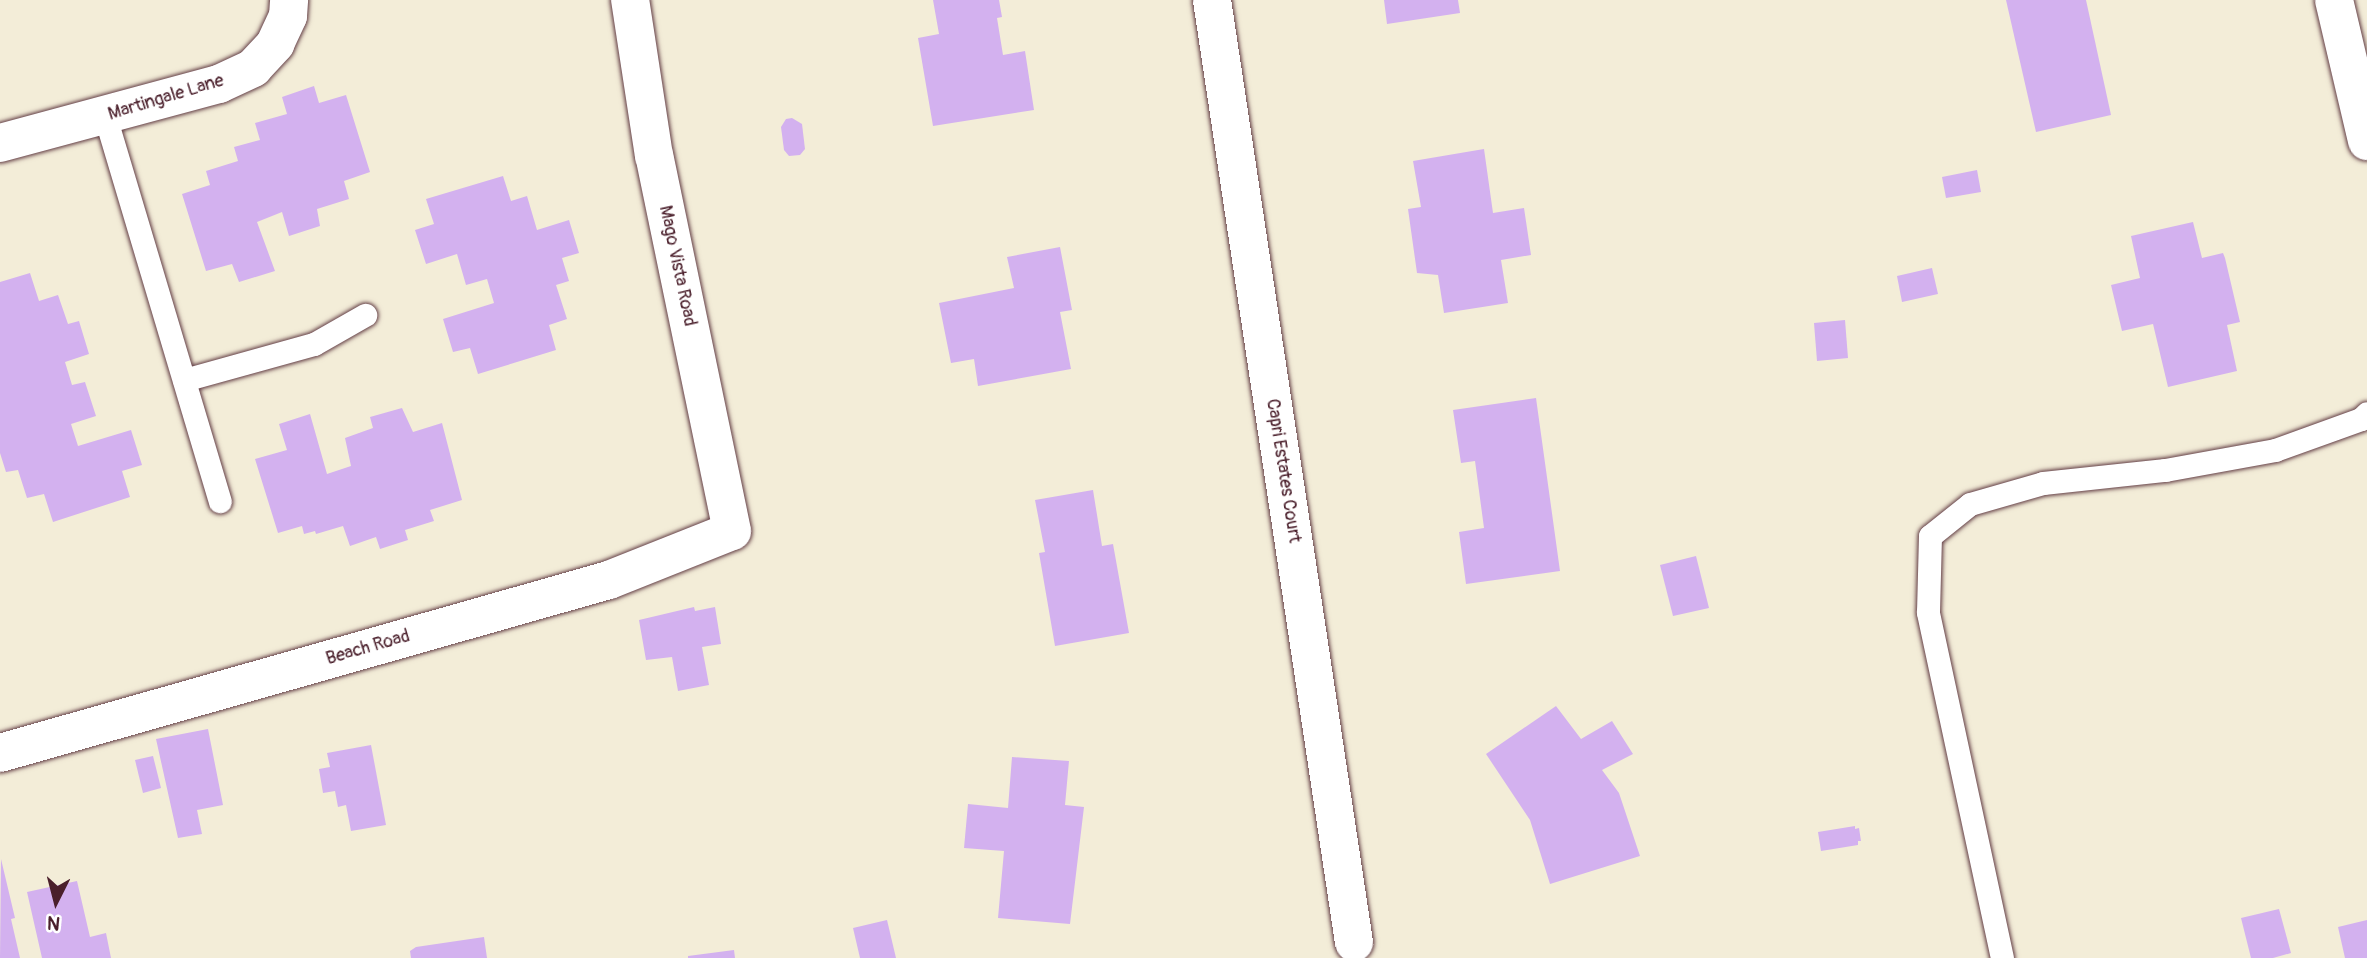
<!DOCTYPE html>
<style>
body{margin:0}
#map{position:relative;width:2367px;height:958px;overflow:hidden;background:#f3edd8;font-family:Pangolin,sans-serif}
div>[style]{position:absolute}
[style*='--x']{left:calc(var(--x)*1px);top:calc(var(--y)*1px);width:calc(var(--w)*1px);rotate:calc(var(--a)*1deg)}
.building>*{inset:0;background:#d3b1ef}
.roads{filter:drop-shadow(0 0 2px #633e45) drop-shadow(0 0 2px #633e45)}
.service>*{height:23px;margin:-11.5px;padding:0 11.5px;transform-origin:11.5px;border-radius:11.5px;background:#fff}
.minor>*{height:38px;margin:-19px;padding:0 19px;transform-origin:19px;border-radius:19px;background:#fff}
span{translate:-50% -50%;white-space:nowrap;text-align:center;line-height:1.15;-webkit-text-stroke:6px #fff;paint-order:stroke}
.street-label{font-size:18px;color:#4a1f2b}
.north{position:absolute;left:21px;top:867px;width:70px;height:70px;-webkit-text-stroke:5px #fff;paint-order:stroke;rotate:186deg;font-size:19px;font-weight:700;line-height:28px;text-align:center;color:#4a1f2b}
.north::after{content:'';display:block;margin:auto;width:24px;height:32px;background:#4a1f2b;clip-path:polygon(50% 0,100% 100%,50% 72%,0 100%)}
</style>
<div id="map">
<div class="building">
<i style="clip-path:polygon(933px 0,999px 0,1002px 17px,997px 18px,1003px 55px,1025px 51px,1034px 110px,933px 126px,918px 38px,939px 34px)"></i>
<i style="clip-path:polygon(1384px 0,1458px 0,1460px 13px,1387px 24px)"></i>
<i style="clip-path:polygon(2006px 0,2086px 0,2111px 115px,2036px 132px)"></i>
<i style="clip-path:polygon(314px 86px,319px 103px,346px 95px,370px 172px,344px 181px,349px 199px,317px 209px,320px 226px,289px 236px,282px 212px,257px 222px,275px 271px,239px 282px,232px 264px,206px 271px,182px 194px,210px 185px,206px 171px,238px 161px,234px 147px,260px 140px,255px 123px,287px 114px,282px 97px)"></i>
<i style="clip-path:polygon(792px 118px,802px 124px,805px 149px,800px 155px,789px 156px,784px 150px,781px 127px,786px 119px)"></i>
<i style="clip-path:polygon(1484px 149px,1493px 213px,1524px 208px,1531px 255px,1501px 260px,1508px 303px,1444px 313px,1438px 275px,1417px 273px,1408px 209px,1421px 207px,1413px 161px)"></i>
<i style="clip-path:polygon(1977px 170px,1981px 192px,1946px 198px,1942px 177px)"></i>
<i style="clip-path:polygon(503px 176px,511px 201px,527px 196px,537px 230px,569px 220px,579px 253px,562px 258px,569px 281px,556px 285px,567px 319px,549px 325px,556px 350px,478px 374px,470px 348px,453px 352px,443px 319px,494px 303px,487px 279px,466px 285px,457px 254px,426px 264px,415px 230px,434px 224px,426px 199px)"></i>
<i style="clip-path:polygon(2193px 222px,2202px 258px,2223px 253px,2225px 258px,2240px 322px,2227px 325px,2237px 371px,2168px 387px,2153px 324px,2122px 331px,2111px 285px,2140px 278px,2131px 236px)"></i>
<i style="clip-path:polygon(1060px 247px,1072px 310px,1060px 312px,1071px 369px,978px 386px,974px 359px,951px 363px,939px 303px,1014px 288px,1007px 257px)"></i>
<i style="clip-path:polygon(1932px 268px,1938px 294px,1902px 302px,1897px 276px)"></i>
<i style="clip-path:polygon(30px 273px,39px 301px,58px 295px,68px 324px,79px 321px,89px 354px,65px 362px,72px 385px,85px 382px,96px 416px,71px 424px,78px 446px,131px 430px,142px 465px,122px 471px,130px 497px,53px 522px,44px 494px,27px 498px,18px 470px,6px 472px,0 453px,0 282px)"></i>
<i style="clip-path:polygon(1845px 320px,1848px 358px,1817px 361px,1814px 323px)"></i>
<i style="clip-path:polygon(1536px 398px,1560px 571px,1466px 584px,1459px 532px,1484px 528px,1475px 461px,1461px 463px,1453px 410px)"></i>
<i style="clip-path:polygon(402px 408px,413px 432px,442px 423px,462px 500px,430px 510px,434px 521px,405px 530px,408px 540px,380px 549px,376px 537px,350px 546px,343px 526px,316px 534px,315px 531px,304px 534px,302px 526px,278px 533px,255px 459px,287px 450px,279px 424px,310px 414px,327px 474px,351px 466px,345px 438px,373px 428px,370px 417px)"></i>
<i style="clip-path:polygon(1093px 490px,1102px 546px,1113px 544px,1129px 633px,1055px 646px,1039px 553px,1045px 552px,1035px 500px)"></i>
<i style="clip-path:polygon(1696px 556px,1709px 608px,1673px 616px,1660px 565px)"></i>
<i style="clip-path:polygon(694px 607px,695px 611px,715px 607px,721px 644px,702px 647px,709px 685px,678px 691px,672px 657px,646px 660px,639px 620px)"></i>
<i style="clip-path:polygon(1556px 706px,1581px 739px,1612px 721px,1633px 754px,1602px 770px,1619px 793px,1640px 856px,1550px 884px,1530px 820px,1486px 754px)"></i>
<i style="clip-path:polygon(208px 729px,223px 805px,197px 810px,202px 834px,178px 838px,156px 739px)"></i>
<i style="clip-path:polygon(371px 745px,386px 825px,351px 831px,346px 805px,338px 807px,335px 791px,323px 793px,319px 769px,330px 767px,327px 753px)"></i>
<i style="clip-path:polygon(153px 756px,161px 788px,143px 793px,135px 760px)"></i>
<i style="clip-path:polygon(1012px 757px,1069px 761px,1065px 805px,1084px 807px,1070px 924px,998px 918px,1004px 851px,964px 848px,968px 804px,1008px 808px)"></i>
<i style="clip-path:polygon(1855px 826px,1855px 829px,1859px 828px,1861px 841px,1858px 841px,1858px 845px,1821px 851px,1818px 832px)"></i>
<i style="clip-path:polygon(1px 859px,15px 918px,11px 919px,20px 958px,0 958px)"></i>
<i style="clip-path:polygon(77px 881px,90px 937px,106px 933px,111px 958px,42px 958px,27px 892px)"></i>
<i style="clip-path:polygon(2279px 909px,2291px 953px,2273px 958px,2251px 958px,2241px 918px)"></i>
<i style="clip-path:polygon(887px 920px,896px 958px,860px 958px,853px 928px)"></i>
<i style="clip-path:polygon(2367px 920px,2367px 958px,2345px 958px,2338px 927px)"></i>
<i style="clip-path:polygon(484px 937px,487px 958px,411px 958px,410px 951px,416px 947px)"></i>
<i style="clip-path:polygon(734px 950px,735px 958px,688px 958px,688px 956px)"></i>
</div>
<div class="roads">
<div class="service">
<i style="--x:105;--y:116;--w:402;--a:73.4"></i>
<i style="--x:184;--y:380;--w:135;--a:-15.5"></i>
<i style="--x:314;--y:344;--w:59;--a:-29.6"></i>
<i style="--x:2002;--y:958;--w:354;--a:-102.1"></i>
<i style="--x:1928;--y:612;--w:76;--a:-88.5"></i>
<i style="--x:1930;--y:536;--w:51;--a:-38.7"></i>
<i style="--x:1970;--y:504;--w:76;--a:-16"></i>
<i style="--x:2043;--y:483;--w:123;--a:-6.1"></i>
<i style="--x:2165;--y:470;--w:112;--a:-10.3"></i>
<i style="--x:2275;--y:450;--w:91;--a:-19.8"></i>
<i style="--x:2361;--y:419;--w:8;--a:-45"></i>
</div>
<div class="minor">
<i style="--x:1212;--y:0;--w:953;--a:81.43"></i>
<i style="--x:2334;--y:0;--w:145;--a:76.8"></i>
<i style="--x:0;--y:143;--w:227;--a:-15.1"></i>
<i style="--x:219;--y:84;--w:38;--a:-25"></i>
<i style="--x:253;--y:68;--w:33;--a:-47"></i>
<i style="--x:275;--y:44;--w:31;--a:-65"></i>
<i style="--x:288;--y:16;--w:16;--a:-86"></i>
<i style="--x:0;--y:753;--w:633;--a:-15.86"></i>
<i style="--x:609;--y:580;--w:132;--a:-21.7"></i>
<i style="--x:732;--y:531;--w:383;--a:-101.7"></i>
<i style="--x:654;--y:156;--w:158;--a:-98.7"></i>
</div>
</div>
<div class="street-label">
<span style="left:166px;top:98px;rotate:-17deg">Martingale Lane</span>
<span style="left:677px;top:266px;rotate:78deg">Mago Vista Road</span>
<span style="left:1283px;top:471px;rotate:81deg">Capri Estates Court</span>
<span style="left:368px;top:648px;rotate:-16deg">Beach Road</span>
</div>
<div class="north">N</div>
</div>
